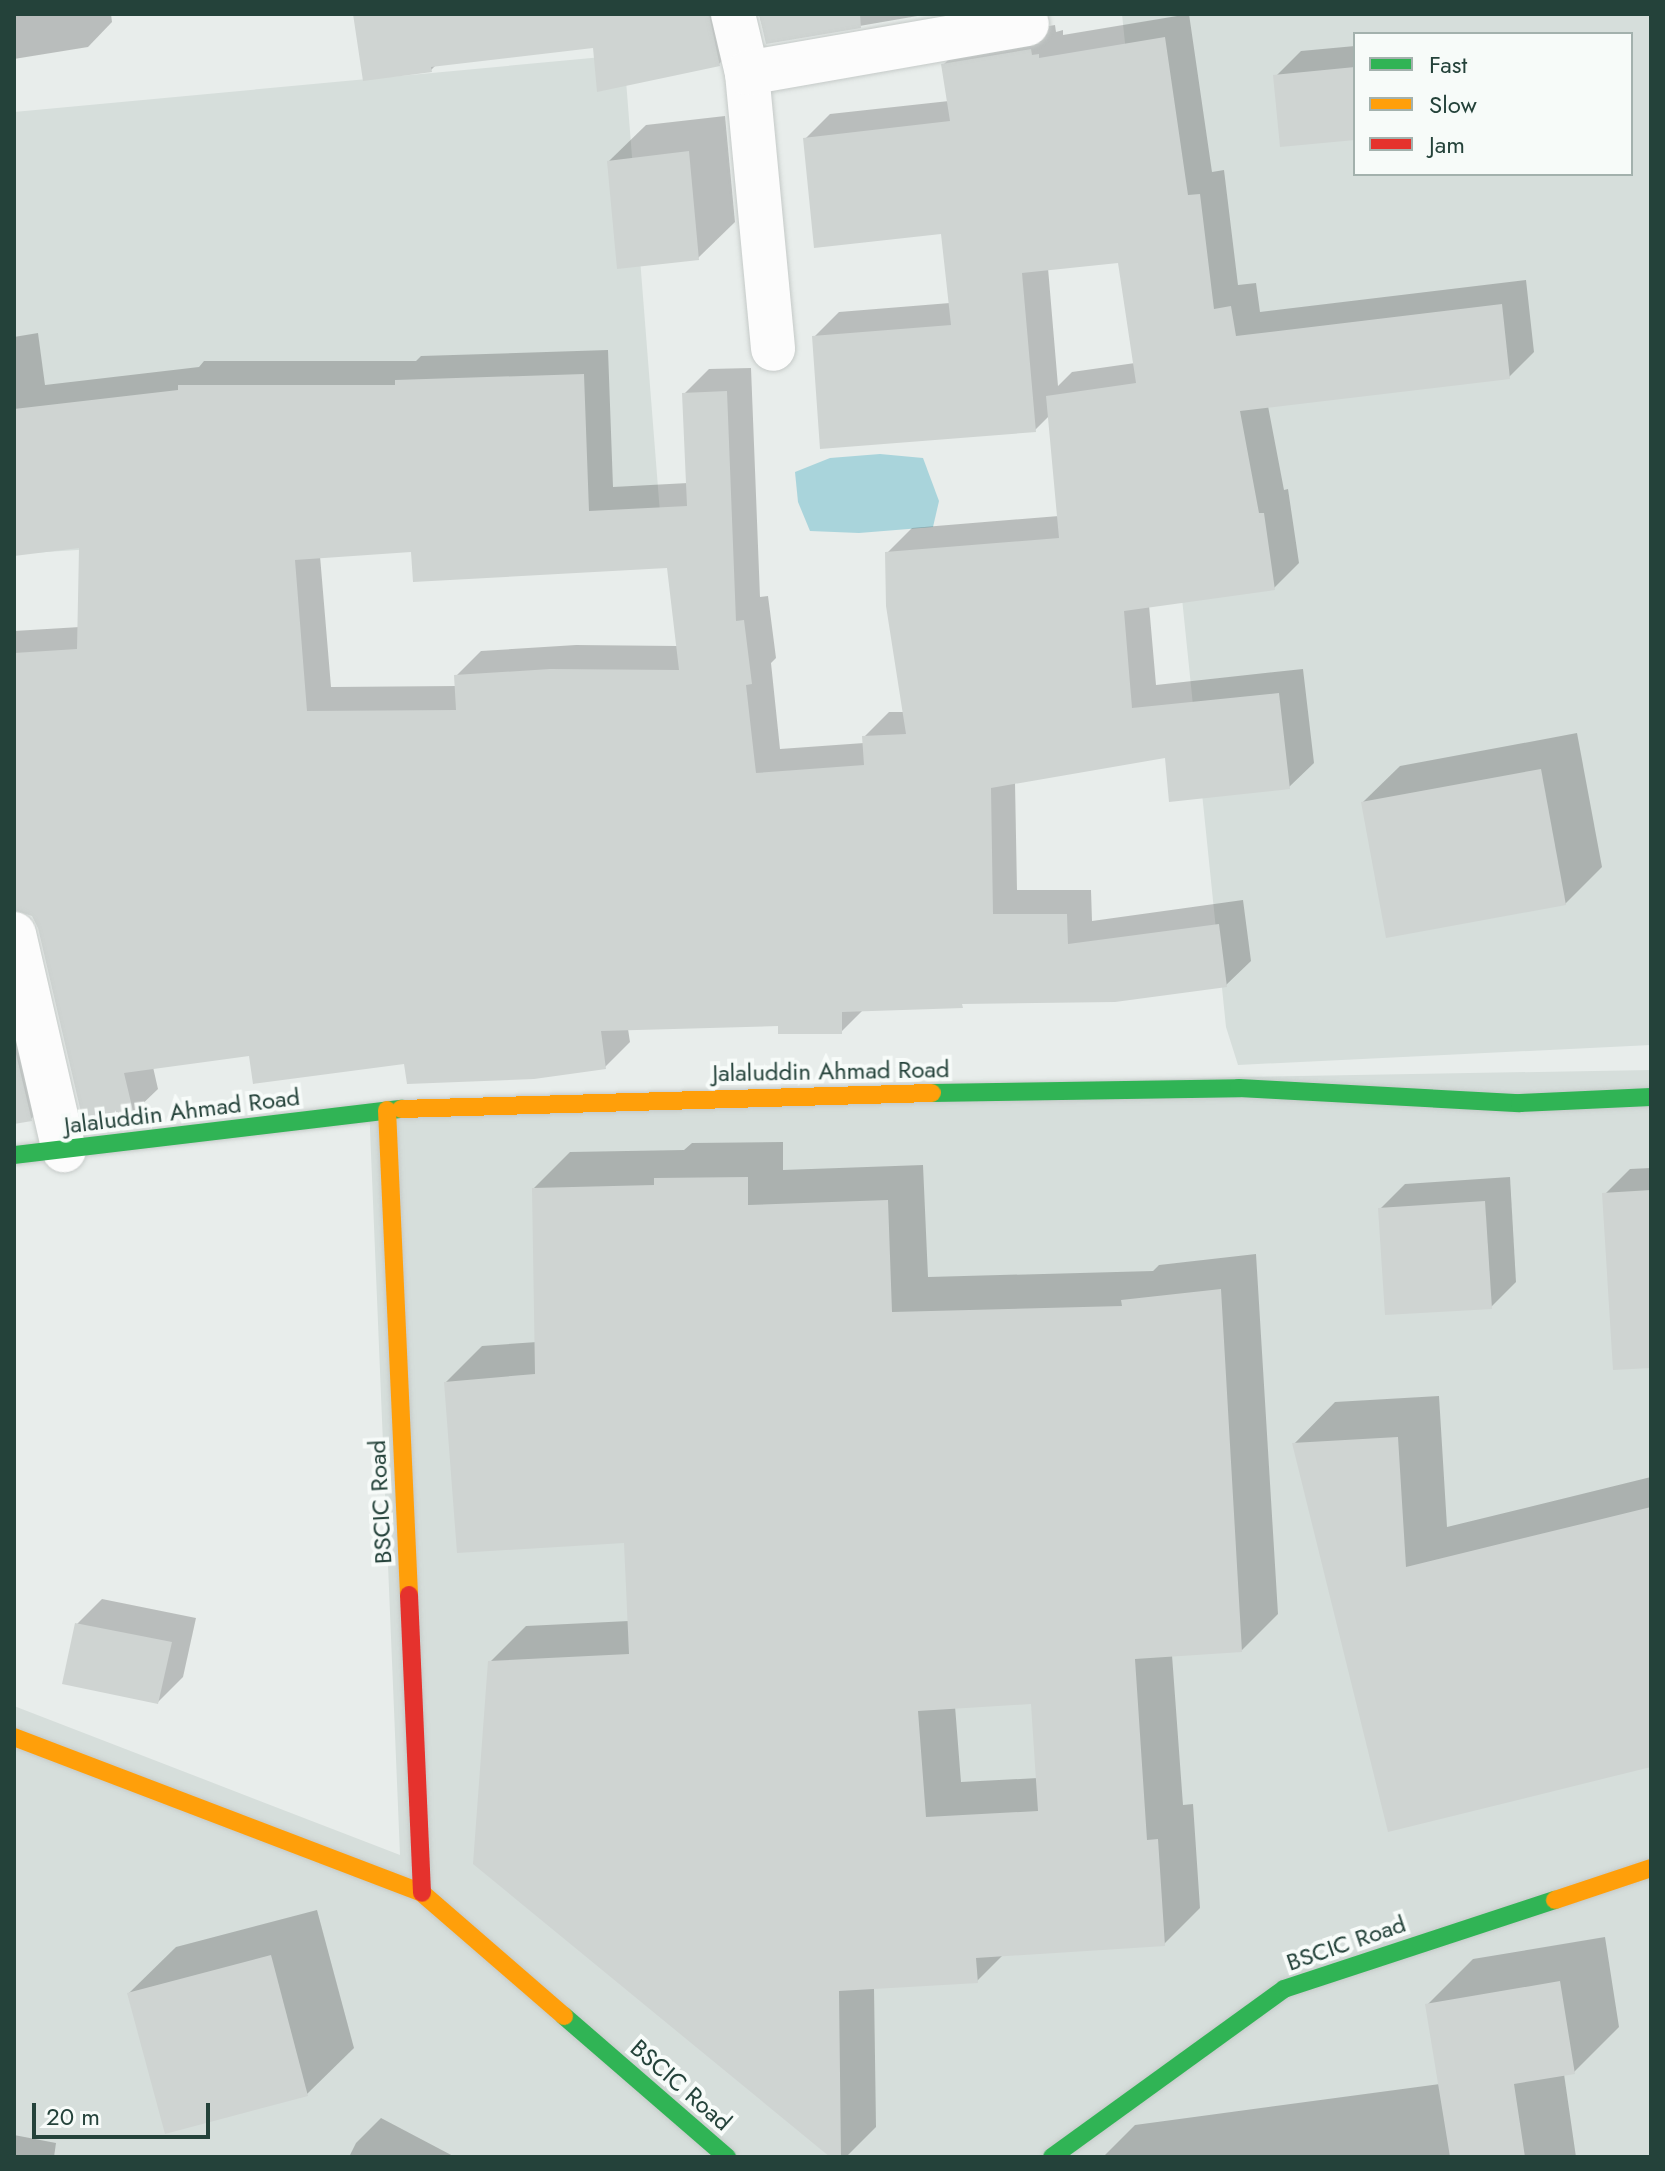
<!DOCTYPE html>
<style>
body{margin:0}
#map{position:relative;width:1665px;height:2171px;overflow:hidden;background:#e8edeb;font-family:Jost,sans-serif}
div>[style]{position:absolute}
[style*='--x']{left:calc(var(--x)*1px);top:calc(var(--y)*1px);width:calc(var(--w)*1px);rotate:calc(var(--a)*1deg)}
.built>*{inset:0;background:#d6dedb}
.water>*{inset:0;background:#a9d4db}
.shadow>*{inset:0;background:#0003}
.building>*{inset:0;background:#cfd4d2}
.roads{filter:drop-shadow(0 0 2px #c5cac8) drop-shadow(0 0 2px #c5cac8)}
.street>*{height:44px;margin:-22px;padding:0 22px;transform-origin:22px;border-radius:22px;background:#fcfcfc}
.fast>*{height:18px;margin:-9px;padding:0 9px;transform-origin:9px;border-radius:9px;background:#30b455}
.slow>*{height:18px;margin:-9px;padding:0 9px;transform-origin:9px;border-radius:9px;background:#ff9f0a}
.jam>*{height:18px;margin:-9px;padding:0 9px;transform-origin:9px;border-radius:9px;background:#e5322d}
span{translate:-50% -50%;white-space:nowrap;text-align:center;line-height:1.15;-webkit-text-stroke:8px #f7fbf9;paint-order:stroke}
.street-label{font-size:24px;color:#24423a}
.frame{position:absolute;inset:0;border:16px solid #24423a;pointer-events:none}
.legend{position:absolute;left:1353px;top:32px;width:280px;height:144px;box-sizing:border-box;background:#f7fbf9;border:2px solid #a3b1ad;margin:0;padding:10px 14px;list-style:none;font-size:24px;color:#24423a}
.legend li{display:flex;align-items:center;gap:16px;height:40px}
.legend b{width:40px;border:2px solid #a3b1ad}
.scale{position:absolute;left:32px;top:2103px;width:178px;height:36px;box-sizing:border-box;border:4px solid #24423a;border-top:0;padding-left:10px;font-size:24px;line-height:28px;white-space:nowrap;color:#24423a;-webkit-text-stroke:6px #f7fbf9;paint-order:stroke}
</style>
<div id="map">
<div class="built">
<i style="clip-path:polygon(evenodd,1122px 14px,1651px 14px,1651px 1045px,1238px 1065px,1226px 1027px,1122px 14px,1355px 34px,1631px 34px,1631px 174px,1355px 174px,1355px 34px)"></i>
<i style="clip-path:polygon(624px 55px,660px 513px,14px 554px,14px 112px)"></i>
<i style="clip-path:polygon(1651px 1070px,1651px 2157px,14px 2157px,14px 1706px,400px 1855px,369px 1105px,1239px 1077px)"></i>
</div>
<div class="water">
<i style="clip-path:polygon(880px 454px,923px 458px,939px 501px,933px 527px,859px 533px,810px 531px,798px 502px,795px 472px,830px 458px)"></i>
</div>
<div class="shadow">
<i style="clip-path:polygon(14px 14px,111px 14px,112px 22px,88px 47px,14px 59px)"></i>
<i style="clip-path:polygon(355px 14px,735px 14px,740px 42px,719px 64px,594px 46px,436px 65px,431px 70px)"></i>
<i style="clip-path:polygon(759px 14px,929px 14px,767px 42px)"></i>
<i style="clip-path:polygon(evenodd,1189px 14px,1212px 172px,1224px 170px,1238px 285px,1256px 283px,1260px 312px,1526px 280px,1534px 352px,1509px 377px,1268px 406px,1284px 490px,1288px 489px,1299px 563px,1274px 588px,1149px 605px,1156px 685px,1303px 669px,1314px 763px,1289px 787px,1167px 756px,1015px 782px,1017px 890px,1091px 890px,1092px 921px,1243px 900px,1251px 961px,1226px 985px,864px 1009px,841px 1032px,780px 1024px,628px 1029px,630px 1042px,605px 1067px,250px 1054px,153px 1067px,158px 1089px,133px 1113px,33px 915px,14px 908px,14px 631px,80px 627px,81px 546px,14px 554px,14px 337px,38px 333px,45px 385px,199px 367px,204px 361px,416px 361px,421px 356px,608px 350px,613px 487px,688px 483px,684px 394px,709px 369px,751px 368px,760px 597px,768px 596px,776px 658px,771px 663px,780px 749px,864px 743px,864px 737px,889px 712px,905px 712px,887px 553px,912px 528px,1059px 516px,1049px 416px,1035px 430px,814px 337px,839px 312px,950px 303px,943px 232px,805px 139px,830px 114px,949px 101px,943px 65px,968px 40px,1055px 25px,1056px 32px,1063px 30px,1063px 35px,1189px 14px,1119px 261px,1135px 363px,1072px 372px,1058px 386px,1048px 268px,1119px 261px,1189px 14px,413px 550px,668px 566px,678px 646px,576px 645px,481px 651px,456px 676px,457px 686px,331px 687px,320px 556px,413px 550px)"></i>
<i style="clip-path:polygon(1355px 46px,1355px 138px,1276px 76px,1301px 51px)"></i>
<i style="clip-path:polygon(725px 116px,735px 222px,698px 258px,609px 161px,646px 125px)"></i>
<i style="clip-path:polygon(1577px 733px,1602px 867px,1565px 904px,1363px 802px,1400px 766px)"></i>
<i style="clip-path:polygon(14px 916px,55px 1095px,31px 1119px,14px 1122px)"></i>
<i style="clip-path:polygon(evenodd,783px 1142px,783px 1170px,923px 1165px,928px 1277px,1153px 1271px,1159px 1265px,1256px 1254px,1278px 1614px,1242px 1650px,1172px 1655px,1183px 1805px,1193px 1804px,1200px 1908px,1164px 1944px,1003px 1955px,977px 1981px,874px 1987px,876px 2127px,846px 2157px,834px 2157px,490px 1662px,526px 1626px,629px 1621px,626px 1541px,446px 1382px,482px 1346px,537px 1342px,534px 1188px,570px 1152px,684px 1150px,692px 1143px,783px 1142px,1033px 1702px,1038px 1778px,961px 1782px,955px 1706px,1033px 1702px)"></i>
<i style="clip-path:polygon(1651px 1168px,1651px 1297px,1605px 1194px,1630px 1169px)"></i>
<i style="clip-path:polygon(1510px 1177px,1516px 1282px,1491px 1307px,1380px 1209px,1405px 1184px)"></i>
<i style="clip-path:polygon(1439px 1396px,1447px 1527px,1651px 1477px,1651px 1765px,1390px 1830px,1294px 1444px,1335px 1402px)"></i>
<i style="clip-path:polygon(102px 1599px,196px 1618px,183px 1677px,158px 1702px,77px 1624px)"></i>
<i style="clip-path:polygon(317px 1910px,354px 2048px,307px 2094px,129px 1993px,176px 1947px)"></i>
<i style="clip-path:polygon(1605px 1937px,1619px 2027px,1574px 2072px,1564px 2074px,1576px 2157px,1103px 2157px,1135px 2125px,1440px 2084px,1427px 2005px,1473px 1959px)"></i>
<i style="clip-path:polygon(381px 2118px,455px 2157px,349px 2157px,356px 2143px)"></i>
<i style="clip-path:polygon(14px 2135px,56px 2143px,54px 2157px,14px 2157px)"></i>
</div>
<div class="building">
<i style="clip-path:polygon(353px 14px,709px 14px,720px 66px,597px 92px,593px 48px,431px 67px,432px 72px,363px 81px)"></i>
<i style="clip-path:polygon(759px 14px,860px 14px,861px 28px,766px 44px)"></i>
<i style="clip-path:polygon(evenodd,1165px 37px,1188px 195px,1200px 194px,1214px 309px,1231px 306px,1236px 336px,1502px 304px,1510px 379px,1240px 411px,1259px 513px,1264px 513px,1275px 590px,1124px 611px,1132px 708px,1279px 693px,1290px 789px,1169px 802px,1165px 758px,991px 788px,993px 914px,1067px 914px,1068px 944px,1219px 924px,1227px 987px,1115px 1002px,962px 1004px,963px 1008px,842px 1012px,842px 1034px,778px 1034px,778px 1026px,601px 1031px,606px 1069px,534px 1079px,407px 1084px,404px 1064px,253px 1084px,249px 1056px,124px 1073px,134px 1115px,83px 1121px,38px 928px,32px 916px,14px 910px,14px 653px,77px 649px,79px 548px,14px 556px,14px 409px,178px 390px,178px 385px,395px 385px,395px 380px,584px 374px,589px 511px,687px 506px,682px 393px,727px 391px,736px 621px,744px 620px,752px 684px,746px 685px,756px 773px,864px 765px,862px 736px,906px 734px,886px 606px,885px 552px,1059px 538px,1046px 396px,1136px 383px,1118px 263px,1022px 273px,1036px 432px,820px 449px,812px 336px,951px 325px,941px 234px,814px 248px,803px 138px,950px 121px,941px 64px,1031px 49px,1032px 55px,1039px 54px,1039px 58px,1165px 37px,411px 552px,413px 582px,667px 568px,679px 670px,550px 669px,454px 675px,456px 710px,307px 711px,295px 560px,411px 552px)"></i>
<i style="clip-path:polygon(1355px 67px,1355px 140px,1280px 147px,1273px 75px)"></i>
<i style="clip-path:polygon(689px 151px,699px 260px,617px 269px,607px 161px)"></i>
<i style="clip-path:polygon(1541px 769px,1566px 905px,1386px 938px,1361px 802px)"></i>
<i style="clip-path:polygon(14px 1045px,32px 1121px,14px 1124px)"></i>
<i style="clip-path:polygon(evenodd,748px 1177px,748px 1205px,888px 1200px,892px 1312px,1122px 1306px,1121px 1300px,1221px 1289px,1242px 1652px,1135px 1659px,1147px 1840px,1158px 1839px,1165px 1946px,976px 1958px,978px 1983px,839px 1991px,841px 2157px,830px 2157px,473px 1864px,488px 1661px,629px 1654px,624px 1543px,457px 1553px,444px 1382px,535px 1374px,532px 1188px,654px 1185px,654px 1178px,748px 1177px,1031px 1704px,1038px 1811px,926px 1817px,918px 1711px,1031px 1704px)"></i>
<i style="clip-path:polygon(1651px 1190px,1651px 1368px,1613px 1370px,1602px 1193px)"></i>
<i style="clip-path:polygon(1485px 1201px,1492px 1309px,1385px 1315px,1378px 1208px)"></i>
<i style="clip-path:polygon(1398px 1437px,1406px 1567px,1651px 1507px,1651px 1767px,1388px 1832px,1292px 1443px)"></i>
<i style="clip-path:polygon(75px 1623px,172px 1642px,158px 1704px,62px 1684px)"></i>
<i style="clip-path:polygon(271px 1955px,308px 2096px,165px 2134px,127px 1993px)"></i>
<i style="clip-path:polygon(1560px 1981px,1575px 2074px,1514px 2084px,1525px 2157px,1450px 2157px,1425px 2004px)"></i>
</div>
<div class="roads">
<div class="street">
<i style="--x:733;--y:14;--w:61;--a:76.7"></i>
<i style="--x:747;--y:73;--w:277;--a:84.6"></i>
<i style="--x:747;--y:73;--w:284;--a:-9.9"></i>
<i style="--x:14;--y:934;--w:222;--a:77"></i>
</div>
<div class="fast">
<i style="--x:932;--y:1093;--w:307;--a:-0.9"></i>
<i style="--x:1239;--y:1088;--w:281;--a:3.1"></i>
<i style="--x:1520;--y:1103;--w:131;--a:-2.6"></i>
<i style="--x:14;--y:1155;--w:390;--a:-6.8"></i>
<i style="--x:564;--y:2016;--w:216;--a:40.9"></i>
<i style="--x:1052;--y:2157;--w:286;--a:-35.9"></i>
<i style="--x:1284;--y:1989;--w:285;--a:-18.2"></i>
</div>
<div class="slow">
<i style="--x:401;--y:1109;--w:531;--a:-1.73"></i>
<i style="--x:387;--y:1110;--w:485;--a:87.4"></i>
<i style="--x:14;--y:1737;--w:437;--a:20.9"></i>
<i style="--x:422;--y:1893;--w:188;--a:40.9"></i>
<i style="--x:1555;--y:1900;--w:101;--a:-18.4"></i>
</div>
<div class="jam">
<i style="--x:409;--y:1595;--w:298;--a:87.5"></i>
</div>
</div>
<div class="street-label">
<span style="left:831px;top:1071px;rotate:-1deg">Jalaluddin Ahmad Road</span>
<span style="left:182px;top:1111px;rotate:-7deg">Jalaluddin Ahmad Road</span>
<span style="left:380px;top:1502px;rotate:-93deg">BSCIC Road</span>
<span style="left:1346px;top:1943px;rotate:-19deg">BSCIC Road</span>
<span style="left:681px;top:2085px;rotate:41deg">BSCIC Road</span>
</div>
<div class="frame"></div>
<ul class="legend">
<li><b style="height:10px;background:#30b455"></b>Fast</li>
<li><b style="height:10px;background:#ff9f0a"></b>Slow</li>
<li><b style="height:10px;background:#e5322d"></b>Jam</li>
</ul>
<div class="scale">20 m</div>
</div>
